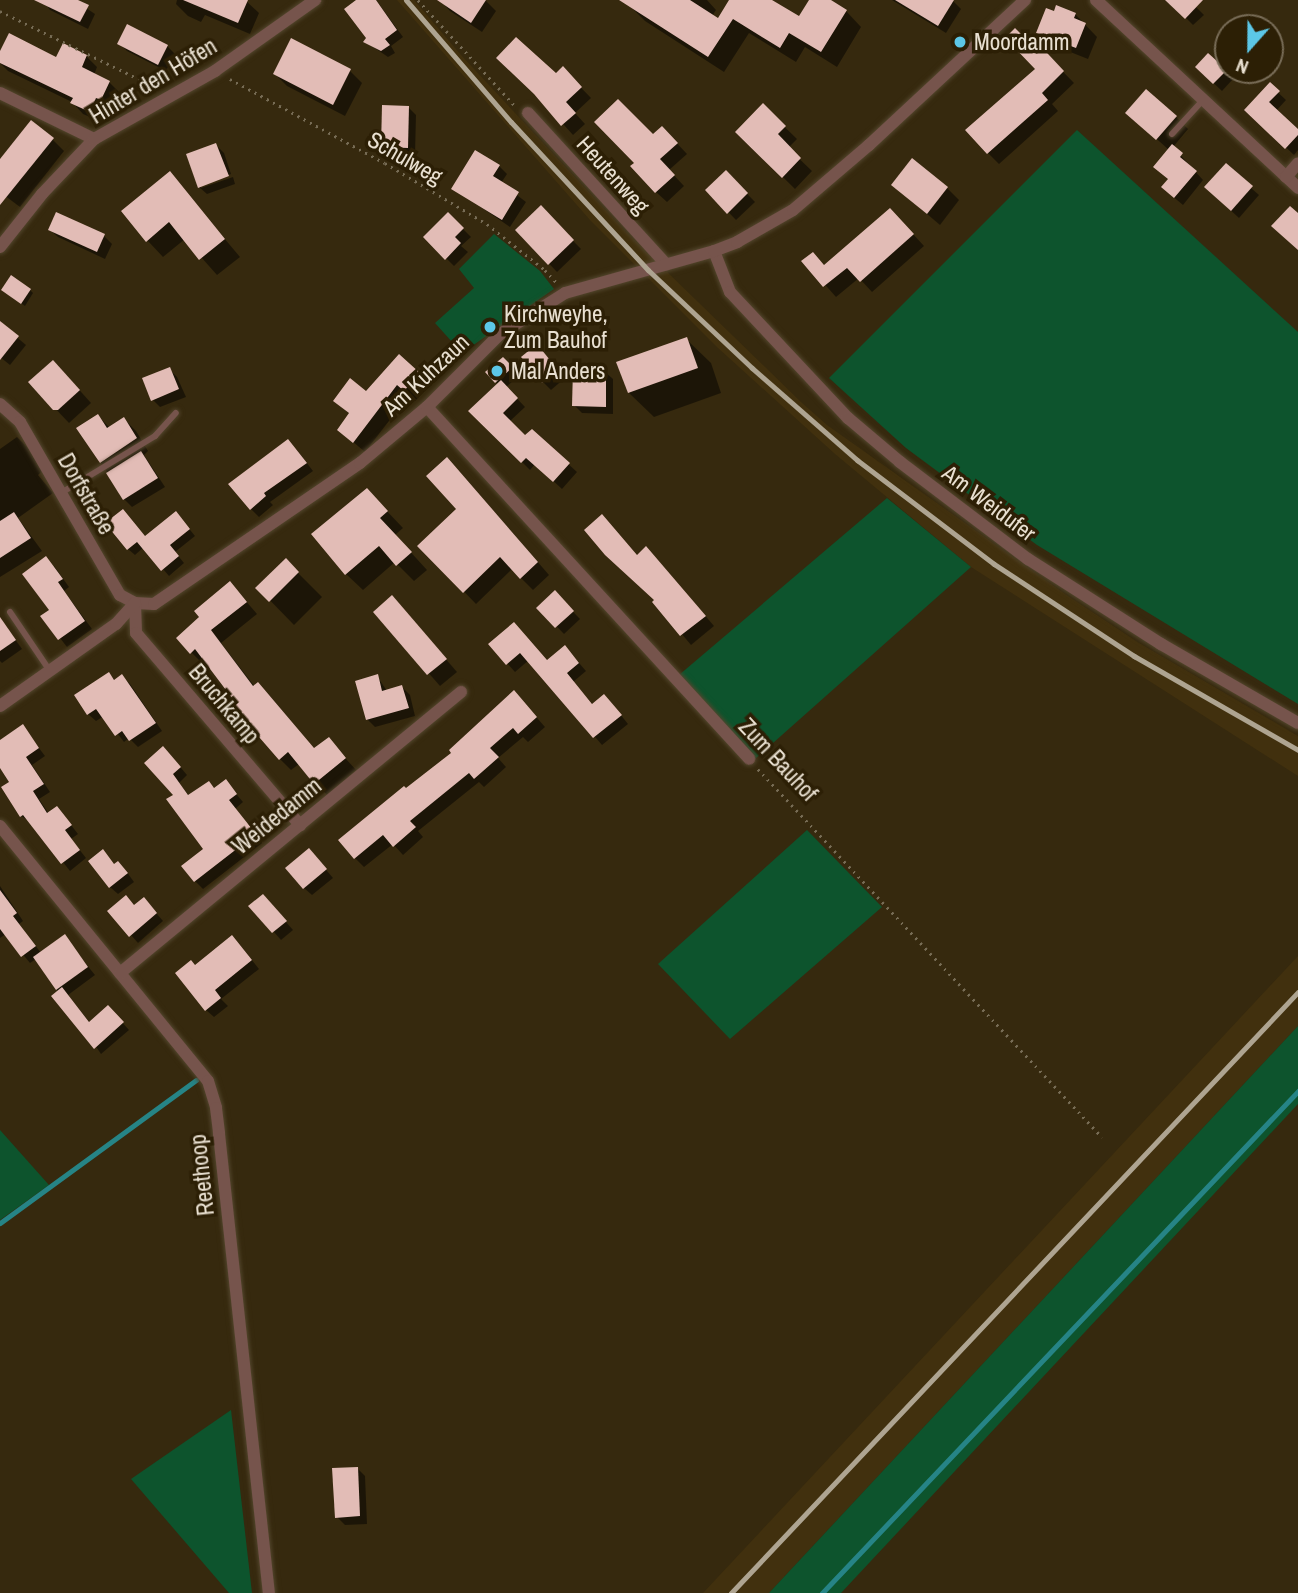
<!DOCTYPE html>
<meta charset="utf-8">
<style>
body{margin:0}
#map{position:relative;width:1298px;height:1593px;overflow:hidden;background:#36290e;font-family:"Archivo Narrow",sans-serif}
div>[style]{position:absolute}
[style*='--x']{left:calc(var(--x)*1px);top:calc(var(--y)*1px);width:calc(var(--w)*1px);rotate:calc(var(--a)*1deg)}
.built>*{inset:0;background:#41300e}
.green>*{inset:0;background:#0d542d}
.shadow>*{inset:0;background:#0007}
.stream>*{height:5px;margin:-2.5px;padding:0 2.5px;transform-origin:2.5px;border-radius:2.5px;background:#268486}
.building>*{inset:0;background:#e2bcb6}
.path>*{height:2.5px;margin-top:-1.25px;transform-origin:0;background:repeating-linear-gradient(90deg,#776c55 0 2px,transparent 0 7px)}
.roads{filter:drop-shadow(0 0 2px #53462d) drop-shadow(0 0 2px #53462d)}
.lane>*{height:6px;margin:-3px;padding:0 3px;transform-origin:3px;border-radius:3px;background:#76544c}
.street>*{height:12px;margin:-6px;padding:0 6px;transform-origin:6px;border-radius:6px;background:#76544c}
.rail>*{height:5px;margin:-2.5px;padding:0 2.5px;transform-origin:2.5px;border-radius:2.5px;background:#aea491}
.dots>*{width:19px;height:19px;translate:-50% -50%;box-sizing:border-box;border:4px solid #2c1f05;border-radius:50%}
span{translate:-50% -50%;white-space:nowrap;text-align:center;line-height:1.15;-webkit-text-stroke:7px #2c1f05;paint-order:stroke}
.poi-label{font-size:23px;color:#e9e0d1}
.left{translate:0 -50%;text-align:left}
.street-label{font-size:23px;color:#e9e0d1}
.north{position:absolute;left:1214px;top:14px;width:70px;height:70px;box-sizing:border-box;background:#2c1f05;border:2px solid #786c57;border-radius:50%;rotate:201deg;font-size:19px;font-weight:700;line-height:28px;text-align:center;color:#e9e0d1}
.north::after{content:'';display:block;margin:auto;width:24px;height:32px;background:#5cc7e7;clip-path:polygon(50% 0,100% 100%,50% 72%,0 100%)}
</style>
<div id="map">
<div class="built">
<i style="clip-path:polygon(397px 0,414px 0,461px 55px,626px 232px,801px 402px,827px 425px,1065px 594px,1139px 643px,1298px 736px,1298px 776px,971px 567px,835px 454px,718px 348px,590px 220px)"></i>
<i style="clip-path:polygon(1298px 956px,1298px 1026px,769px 1593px,703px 1593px)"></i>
</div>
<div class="green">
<i style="clip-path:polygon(1077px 130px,1298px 332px,1298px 704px,1037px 545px,906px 448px,829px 378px)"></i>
<i style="clip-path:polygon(494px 234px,540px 271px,554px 289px,462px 353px,435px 323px,474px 288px,459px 269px)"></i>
<i style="clip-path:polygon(887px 498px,971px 567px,755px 759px,679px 675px)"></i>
<i style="clip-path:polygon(807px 830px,882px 907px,730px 1039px,658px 964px)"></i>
<i style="clip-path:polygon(1298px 1026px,1298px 1104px,841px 1593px,769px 1593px)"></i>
<i style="clip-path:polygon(0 1130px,49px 1185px,0 1220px)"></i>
<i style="clip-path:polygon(231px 1410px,252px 1593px,229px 1593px,131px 1479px)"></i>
</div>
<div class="shadow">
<i style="clip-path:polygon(43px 0,74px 0,95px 14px,88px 29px,50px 10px)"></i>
<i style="clip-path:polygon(177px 0,245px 0,259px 13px,250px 34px,205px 15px,201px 22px,188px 16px,176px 4px)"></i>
<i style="clip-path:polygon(359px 0,376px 0,403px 37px,391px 46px,395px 53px,388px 57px,366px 42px,368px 38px)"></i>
<i style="clip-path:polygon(440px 0,485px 0,496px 11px,482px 32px,450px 11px)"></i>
<i style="clip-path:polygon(632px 0,707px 0,716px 10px,712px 16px,718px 20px,731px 0,769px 0,799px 19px,811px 0,828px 0,846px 11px,861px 27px,837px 67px,805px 47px,796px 62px,749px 33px,724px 72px,645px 21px,629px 5px)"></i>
<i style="clip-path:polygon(892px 0,952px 0,961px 9px,946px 33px)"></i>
<i style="clip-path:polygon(1176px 0,1189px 0,1204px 15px,1193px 25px,1172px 4px)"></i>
<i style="clip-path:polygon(1075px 14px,1097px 37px,1088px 59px,1050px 44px,1038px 32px)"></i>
<i style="clip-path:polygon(292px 41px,350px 71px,362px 83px,345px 116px,287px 86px,275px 74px)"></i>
<i style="clip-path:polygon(1034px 42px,1074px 83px,1052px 104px,1058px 111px,999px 164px,988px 153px,1038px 69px,1032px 47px)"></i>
<i style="clip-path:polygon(119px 43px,167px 46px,175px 54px,166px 71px,127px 51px)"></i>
<i style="clip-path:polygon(0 55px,57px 59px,86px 56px,97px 67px,94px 75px,109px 82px,120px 93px,112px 109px,108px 107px,101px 122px,83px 114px,72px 102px,8px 71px,0 63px)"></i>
<i style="clip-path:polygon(563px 69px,591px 98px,575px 113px,585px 124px,573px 135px,538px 96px)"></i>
<i style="clip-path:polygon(1225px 71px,1233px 79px,1222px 91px,1205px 75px)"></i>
<i style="clip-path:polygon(1270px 85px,1286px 100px,1276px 111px,1298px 131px,1298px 150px,1294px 155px,1246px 110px)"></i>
<i style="clip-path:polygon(763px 106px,797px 139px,788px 148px,812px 171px,795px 189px,737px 132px)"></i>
<i style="clip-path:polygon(408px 107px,416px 115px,415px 155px,390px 154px,383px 146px)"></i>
<i style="clip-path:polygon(1176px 117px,1188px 129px,1173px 147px,1203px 180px,1183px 205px,1171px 195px,1169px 150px,1140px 124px)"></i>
<i style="clip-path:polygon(653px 137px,672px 138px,687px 154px,669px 170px,684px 186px,667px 202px,656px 192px)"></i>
<i style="clip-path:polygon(52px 139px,64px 151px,20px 207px,0 192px,0 162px)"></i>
<i style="clip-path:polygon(216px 145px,224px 153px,231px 174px,201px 185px,201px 188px,233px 177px,235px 184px,207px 194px,199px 187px)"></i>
<i style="clip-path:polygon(476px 152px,499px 166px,507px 174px,501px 183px,526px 202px,510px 227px,453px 188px)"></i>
<i style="clip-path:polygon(726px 172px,755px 202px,736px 220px,707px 190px)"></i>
<i style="clip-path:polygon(170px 174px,240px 257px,217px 275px,185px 239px,163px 257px,147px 240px)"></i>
<i style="clip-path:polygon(893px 185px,947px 188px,959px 200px,940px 225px)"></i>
<i style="clip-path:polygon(1251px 188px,1259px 195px,1239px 218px,1214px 195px)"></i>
<i style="clip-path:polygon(541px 208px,581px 249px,557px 272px,517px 230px)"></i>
<i style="clip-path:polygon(448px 214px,471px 237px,461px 246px,468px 252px,454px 266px,425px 237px)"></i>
<i style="clip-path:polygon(901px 221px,924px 246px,872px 292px,859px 278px,836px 297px,804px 261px,825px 267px)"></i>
<i style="clip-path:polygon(50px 230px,104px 236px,112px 244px,105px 259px,58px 237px)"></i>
<i style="clip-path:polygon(30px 290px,33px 293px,25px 306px,6px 293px)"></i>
<i style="clip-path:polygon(0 323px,26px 345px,10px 365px,0 357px)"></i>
<i style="clip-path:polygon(686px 339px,711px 363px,721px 393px,654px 417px,629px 393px)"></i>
<i style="clip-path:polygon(544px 354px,565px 378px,551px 390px,543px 382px)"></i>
<i style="clip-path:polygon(511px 367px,519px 376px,506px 387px,525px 407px,509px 422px,525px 438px,532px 431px,577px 472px,562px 489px,535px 464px,530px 470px,471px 411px,499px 385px,488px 372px)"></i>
<i style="clip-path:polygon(169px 369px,177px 377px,186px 397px,160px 407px,153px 400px)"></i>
<i style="clip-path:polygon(605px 372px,613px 379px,613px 414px,582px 413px,574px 405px)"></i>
<i style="clip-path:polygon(65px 374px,91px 403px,69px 423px,31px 383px)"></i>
<i style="clip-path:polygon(419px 374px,430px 385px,415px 401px,409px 395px,365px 452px,339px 430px,351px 415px,335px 401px)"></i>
<i style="clip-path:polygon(98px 416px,110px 428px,124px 419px,136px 431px,148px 451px,144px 455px,165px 487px,132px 507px,124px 499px,79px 428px)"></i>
<i style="clip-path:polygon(17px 437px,41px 461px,45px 468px,38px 475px,53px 493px,18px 518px,42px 551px,0 577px,0 449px)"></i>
<i style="clip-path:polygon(296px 449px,313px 471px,270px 502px,273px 505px,259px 517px,251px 509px)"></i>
<i style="clip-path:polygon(459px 471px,549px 575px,533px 590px,512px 569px,476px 604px,420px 546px,458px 509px)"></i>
<i style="clip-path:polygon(383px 507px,403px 528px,395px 535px,427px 570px,414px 581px,395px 562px,363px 590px,346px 574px)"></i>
<i style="clip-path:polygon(129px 518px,145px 537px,182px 520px,195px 536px,175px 552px,184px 563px,169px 576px,144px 547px,135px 555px,128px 549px)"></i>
<i style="clip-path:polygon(638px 557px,656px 558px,714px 626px,691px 645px,655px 602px)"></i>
<i style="clip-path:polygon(286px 561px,322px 597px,294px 625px,258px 588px)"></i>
<i style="clip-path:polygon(54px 566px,69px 587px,64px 591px,92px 629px,67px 647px,43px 616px,51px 610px)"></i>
<i style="clip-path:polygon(230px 583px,257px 614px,221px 643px,255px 687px,258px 684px,270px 696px,315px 750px,328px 739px,356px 770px,327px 795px,299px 764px,291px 770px,280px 759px,206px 661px,203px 664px,191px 652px,201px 617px)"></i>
<i style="clip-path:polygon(555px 593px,580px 619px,564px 634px,539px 608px)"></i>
<i style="clip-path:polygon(392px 597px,457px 672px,440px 686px,375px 612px)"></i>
<i style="clip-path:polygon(0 619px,22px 649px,2px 663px,0 661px)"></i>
<i style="clip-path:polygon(513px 624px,547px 662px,572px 655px,586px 671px,573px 682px,593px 705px,612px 704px,628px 724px,602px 745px,529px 660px,515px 672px,490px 644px)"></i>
<i style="clip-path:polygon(108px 674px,116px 681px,122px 677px,130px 684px,162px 731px,138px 747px,129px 738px,124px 742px,104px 716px,96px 721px,88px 714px)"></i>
<i style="clip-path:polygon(377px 676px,387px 691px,402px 687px,410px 695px,415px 716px,375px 727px,367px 719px)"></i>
<i style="clip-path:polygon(523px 702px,545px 727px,528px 742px,523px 737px,498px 758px,506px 767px,484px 787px,479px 782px,418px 831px,423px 837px,403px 855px,393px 844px,364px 867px,355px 858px,406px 791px)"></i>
<i style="clip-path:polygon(23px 727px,45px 756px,32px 765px,50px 792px,39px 799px,49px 814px,64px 816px,78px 834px,71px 839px,86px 858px,70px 871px,31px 822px,21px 816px,12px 782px,0 765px,0 742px)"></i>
<i style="clip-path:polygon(171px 756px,187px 775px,179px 783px,190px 797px,215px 789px,226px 782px,243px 802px,235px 809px,262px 843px,203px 889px,195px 881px,205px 849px,175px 795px)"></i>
<i style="clip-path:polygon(316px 858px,333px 878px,312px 895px,304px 888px)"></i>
<i style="clip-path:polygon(115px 865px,126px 871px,134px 882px,118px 894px,110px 887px)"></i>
<i style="clip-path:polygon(0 886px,23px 921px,19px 924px,41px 953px,64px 937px,95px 975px,68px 995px,90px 1023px,108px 1007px,129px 1030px,101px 1054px,36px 959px,30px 963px,6px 934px,0 938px)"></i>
<i style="clip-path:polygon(270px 904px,293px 930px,281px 940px,251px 906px)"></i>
<i style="clip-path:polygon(135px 907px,151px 907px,163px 921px,138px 943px,131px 935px)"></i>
<i style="clip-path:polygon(240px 945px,259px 969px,221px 999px,228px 1006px,214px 1017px,206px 1010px,195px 967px)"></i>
<i style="clip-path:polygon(357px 1468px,365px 1476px,367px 1524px,345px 1525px,337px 1517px)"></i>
</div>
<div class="stream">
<i style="--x:0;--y:1223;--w:243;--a:-36.1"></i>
<i style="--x:822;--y:1593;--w:692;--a:-46.52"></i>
</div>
<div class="building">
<i style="clip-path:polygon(34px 0,78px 0,89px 5px,80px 22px)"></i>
<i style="clip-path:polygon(183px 0,248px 0,238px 23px)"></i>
<i style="clip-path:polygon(356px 0,376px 0,397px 30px,385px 39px,390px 45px,381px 51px,363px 42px,366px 38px,344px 9px)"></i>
<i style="clip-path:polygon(437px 0,486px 0,471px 23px)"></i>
<i style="clip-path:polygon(619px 0,690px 0,718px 18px,729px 0,772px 0,799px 16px,809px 0,831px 0,847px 10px,821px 52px,789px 33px,780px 48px,733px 19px,708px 57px)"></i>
<i style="clip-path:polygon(895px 0,954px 0,938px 26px)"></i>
<i style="clip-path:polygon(1165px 0,1203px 0,1185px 19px)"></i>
<i style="clip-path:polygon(1056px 5px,1076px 13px,1074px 18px,1086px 23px,1076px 48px,1036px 33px,1046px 8px,1054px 11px)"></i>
<i style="clip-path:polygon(127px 24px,168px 45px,158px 65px,117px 44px)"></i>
<i style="clip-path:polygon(1015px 28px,1032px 45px,1034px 39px,1064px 71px,1042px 93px,1048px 100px,987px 154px,965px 130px,1035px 69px,1005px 38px)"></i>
<i style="clip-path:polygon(9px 33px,56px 57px,63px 43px,87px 55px,82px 67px,110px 81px,101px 100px,96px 98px,90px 112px,70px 103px,73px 98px,0 63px,0 51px)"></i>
<i style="clip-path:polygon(516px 37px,556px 73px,563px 66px,582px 87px,566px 102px,576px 113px,561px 126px,534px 94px,496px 58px)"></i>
<i style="clip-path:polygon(291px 38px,351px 69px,333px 105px,273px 74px)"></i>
<i style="clip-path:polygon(1208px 53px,1227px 70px,1213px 84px,1195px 67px)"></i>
<i style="clip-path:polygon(1270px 82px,1280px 91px,1269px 102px,1298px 129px,1298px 135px,1285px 149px,1244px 110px)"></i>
<i style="clip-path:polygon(1146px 89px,1177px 116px,1156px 140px,1125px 113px)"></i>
<i style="clip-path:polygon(618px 99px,653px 134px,662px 126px,678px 143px,660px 159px,675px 175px,655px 193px,630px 166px,634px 163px,594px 122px)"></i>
<i style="clip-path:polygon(763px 103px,786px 126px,778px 134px,801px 158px,782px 178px,735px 132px)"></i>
<i style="clip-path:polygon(382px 105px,409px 106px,408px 148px,381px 147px)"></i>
<i style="clip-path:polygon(31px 120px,54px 138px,0 205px,0 159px)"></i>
<i style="clip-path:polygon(216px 143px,229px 176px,198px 188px,186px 154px)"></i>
<i style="clip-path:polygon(1172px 144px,1183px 153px,1180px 157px,1197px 171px,1174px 198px,1161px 187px,1168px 179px,1153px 167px)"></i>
<i style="clip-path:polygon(475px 150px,500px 165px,493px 176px,519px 192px,502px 220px,451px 189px)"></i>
<i style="clip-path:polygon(912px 158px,948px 187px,927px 214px,891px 185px)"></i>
<i style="clip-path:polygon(1226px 163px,1253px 186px,1231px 211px,1204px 187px)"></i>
<i style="clip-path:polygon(726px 170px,748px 193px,727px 214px,705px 190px)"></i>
<i style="clip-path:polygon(170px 171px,225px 239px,199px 260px,169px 222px,146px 242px,121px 211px)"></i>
<i style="clip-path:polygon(541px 205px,574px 240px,548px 265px,515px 230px)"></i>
<i style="clip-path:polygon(1290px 206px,1298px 213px,1298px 250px,1271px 226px)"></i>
<i style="clip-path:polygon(890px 208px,914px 234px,860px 282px,847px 268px,823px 287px,801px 261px,813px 252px,824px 265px)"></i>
<i style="clip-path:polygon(56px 212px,105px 234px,97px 252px,48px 230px)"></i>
<i style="clip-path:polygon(448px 212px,464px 228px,455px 237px,461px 243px,445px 260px,423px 237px)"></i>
<i style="clip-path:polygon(11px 275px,31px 289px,21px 304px,1px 290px)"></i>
<i style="clip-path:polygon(0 321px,19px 336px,0 360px)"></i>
<i style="clip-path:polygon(687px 337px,698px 368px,628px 393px,616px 362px)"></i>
<i style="clip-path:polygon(537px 344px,558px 370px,542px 383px,521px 357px)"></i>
<i style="clip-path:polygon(399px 354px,420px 373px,404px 391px,397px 385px,353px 443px,337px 430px,349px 413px,333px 401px,350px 378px,366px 391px)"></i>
<i style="clip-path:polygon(503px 357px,513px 367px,495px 383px,485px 372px)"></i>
<i style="clip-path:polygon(53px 360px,80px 390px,58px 410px,53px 410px,28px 382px)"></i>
<i style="clip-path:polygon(170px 367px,179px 389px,151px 401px,142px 378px)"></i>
<i style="clip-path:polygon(573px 369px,606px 370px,606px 407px,572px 406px)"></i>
<i style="clip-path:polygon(501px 380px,518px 398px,503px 413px,525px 435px,532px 429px,570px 463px,553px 482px,526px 458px,521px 463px,468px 411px)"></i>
<i style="clip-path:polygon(98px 414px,107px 428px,124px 417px,137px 438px,100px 463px,76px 428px)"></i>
<i style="clip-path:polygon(288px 439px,307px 463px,264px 493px,266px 496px,250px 510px,228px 484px)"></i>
<i style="clip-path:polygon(141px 451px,158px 478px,123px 500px,106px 473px)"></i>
<i style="clip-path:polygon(447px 457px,538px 562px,520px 579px,500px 557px,463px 593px,417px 546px,456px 509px,426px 476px)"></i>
<i style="clip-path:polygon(367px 488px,388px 511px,380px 518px,412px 552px,396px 566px,379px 546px,345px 575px,311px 534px)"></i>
<i style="clip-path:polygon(123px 509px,145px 536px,176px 511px,190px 529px,170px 545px,179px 556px,161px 571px,137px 542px,127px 550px,105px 523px)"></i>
<i style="clip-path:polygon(14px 512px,31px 538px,0 558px,0 521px)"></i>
<i style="clip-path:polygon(602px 514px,637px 555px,646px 546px,706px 616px,680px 636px,652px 602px,654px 600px,605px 555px,584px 530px)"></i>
<i style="clip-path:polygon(46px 556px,63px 579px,58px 582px,85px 621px,58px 640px,40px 616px,49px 610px,22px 574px)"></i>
<i style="clip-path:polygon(286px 558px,299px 572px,269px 602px,255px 588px)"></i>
<i style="clip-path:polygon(230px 581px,247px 602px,211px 630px,253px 686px,258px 682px,314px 748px,329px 737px,346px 758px,314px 784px,288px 752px,279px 760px,231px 705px,235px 702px,195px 649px,190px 654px,176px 638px,199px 617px,194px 611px)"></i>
<i style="clip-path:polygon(555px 590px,574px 611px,555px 628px,536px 608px)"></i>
<i style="clip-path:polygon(392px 595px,447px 659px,427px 675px,373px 612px)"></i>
<i style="clip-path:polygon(0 617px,16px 640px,0 651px)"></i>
<i style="clip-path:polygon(514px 622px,547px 660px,565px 645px,579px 663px,567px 673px,592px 704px,604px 694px,622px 715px,593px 738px,520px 653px,506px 665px,488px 644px)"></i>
<i style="clip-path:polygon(109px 672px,114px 680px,122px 674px,156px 723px,129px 741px,122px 731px,115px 736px,96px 709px,87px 715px,74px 695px)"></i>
<i style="clip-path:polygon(378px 674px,382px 691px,402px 685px,409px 708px,366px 720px,355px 681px)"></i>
<i style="clip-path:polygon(514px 690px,537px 717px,518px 734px,513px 728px,490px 748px,499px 757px,474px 779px,469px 773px,410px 821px,416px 827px,393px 847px,383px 835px,354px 859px,338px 840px,404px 786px,406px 788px,451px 753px,449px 750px)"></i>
<i style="clip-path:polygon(23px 724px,39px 748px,26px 757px,44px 784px,33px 791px,47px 813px,57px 806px,72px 825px,65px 830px,80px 850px,61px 864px,23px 815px,20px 817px,1px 787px,9px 782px,0 768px,0 740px)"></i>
<i style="clip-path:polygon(163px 746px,181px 767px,173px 774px,188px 795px,209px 781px,214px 788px,226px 779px,237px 794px,229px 800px,256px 834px,194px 882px,181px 866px,203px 849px,166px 799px,173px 795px,144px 763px)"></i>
<i style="clip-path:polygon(309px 848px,327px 869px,303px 889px,285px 868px)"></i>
<i style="clip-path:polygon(103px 849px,114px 864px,118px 861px,128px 873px,109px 888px,88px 861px)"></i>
<i style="clip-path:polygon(0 890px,17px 913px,13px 916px,36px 946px,21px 957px,0 929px)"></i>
<i style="clip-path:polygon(263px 894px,287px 921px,272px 933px,248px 906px)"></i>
<i style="clip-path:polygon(126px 895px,134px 905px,144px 897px,157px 913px,129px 937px,107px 911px)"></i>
<i style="clip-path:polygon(65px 934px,88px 967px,56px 990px,33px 957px)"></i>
<i style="clip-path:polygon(232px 935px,252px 960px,215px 990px,221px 998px,205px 1011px,175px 973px,191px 960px,195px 965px)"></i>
<i style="clip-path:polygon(62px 987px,89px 1022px,108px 1005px,124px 1022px,94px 1049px,51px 996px)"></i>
<i style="clip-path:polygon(358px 1467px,360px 1516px,335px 1518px,332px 1468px)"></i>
</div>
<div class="path">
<i style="--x:418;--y:0;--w:145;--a:47.5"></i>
<i style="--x:0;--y:11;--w:175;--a:26.1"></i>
<i style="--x:230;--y:79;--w:176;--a:28.5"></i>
<i style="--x:385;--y:163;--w:119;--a:30.9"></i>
<i style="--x:487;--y:224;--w:74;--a:38.4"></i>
<i style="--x:545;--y:270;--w:16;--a:47"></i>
<i style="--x:758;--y:769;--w:504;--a:46.93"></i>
</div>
<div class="roads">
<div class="lane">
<i style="--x:1172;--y:134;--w:46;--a:-47.6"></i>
<i style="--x:61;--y:493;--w:110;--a:-31.2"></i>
<i style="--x:155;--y:436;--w:31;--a:-48"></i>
<i style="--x:10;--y:612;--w:71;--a:55.9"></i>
</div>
<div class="street">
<i style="--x:1096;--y:0;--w:276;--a:42.9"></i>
<i style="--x:0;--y:93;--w:105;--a:26.1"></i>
<i style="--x:528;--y:113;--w:205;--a:47.6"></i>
<i style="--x:1286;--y:177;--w:18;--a:-49"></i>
<i style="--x:0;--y:247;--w:68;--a:-51.6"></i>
<i style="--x:42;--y:194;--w:76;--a:-46.6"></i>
<i style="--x:94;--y:139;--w:139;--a:-29.3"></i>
<i style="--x:215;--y:71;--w:123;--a:-35.4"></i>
<i style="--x:714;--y:251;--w:44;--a:68.7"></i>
<i style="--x:730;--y:292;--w:173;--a:46.9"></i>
<i style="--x:848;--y:418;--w:68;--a:40.2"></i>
<i style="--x:900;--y:462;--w:161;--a:37.2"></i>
<i style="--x:1028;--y:559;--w:158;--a:32.6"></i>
<i style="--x:1161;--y:644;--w:158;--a:30"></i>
<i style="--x:0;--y:404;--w:27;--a:42"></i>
<i style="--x:20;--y:422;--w:200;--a:60"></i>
<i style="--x:120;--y:595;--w:17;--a:28"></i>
<i style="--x:135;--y:603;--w:19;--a:3"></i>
<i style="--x:154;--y:604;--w:250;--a:-34.4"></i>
<i style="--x:360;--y:463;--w:87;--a:-39.9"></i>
<i style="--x:427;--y:407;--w:103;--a:-45"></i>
<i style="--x:500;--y:334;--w:77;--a:-32.2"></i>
<i style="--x:565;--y:293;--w:155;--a:-15.7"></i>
<i style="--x:714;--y:251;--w:25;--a:-21"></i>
<i style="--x:737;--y:242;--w:64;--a:-29.7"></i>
<i style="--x:793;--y:210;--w:100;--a:-40.5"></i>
<i style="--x:869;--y:145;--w:213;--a:-42.9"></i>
<i style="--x:427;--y:407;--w:477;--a:47.5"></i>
<i style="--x:135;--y:603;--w:30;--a:88"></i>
<i style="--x:136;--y:633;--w:253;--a:49.5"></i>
<i style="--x:0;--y:706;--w:142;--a:-35.3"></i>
<i style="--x:116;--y:624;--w:28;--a:-48"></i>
<i style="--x:0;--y:826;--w:329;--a:50.8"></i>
<i style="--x:208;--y:1081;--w:28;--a:73"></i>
<i style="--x:216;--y:1108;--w:26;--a:83"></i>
<i style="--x:219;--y:1134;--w:462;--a:83.8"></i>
<i style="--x:120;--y:973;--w:442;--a:-39.5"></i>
</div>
</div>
<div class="rail">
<i style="--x:406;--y:0;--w:161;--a:49.3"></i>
<i style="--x:511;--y:122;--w:202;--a:47.2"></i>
<i style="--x:648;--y:270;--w:143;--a:43.3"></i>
<i style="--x:752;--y:368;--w:140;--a:41.2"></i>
<i style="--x:857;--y:460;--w:172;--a:37.2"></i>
<i style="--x:994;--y:564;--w:168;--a:33.3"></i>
<i style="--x:1134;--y:656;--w:189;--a:29.8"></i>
<i style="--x:731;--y:1593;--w:826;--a:-46.67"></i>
</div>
<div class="dots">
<i style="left:960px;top:42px;background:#5cc7e7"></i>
<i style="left:490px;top:327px;background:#5cc7e7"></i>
<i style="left:497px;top:371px;background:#5cc7e7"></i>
</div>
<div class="poi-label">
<span class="left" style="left:974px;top:42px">Moordamm</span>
<span class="left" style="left:504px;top:327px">Kirchweyhe,<br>Zum Bauhof</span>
<span class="left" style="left:511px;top:371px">Mal Anders</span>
</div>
<div class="street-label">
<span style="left:153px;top:81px;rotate:-31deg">Hinter den Höfen</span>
<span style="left:405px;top:158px;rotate:30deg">Schulweg</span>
<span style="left:613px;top:175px;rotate:48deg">Heutenweg</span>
<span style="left:426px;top:375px;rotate:-43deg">Am Kuhzaun</span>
<span style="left:86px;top:494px;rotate:60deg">Dorfstraße</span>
<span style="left:989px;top:503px;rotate:37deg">Am Weidufer</span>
<span style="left:224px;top:704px;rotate:50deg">Bruchkamp</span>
<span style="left:778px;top:760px;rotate:47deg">Zum Bauhof</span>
<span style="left:277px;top:816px;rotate:-39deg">Weidedamm</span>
<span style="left:202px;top:1175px;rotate:-96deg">Reethoop</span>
</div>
<div class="north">N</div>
</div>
